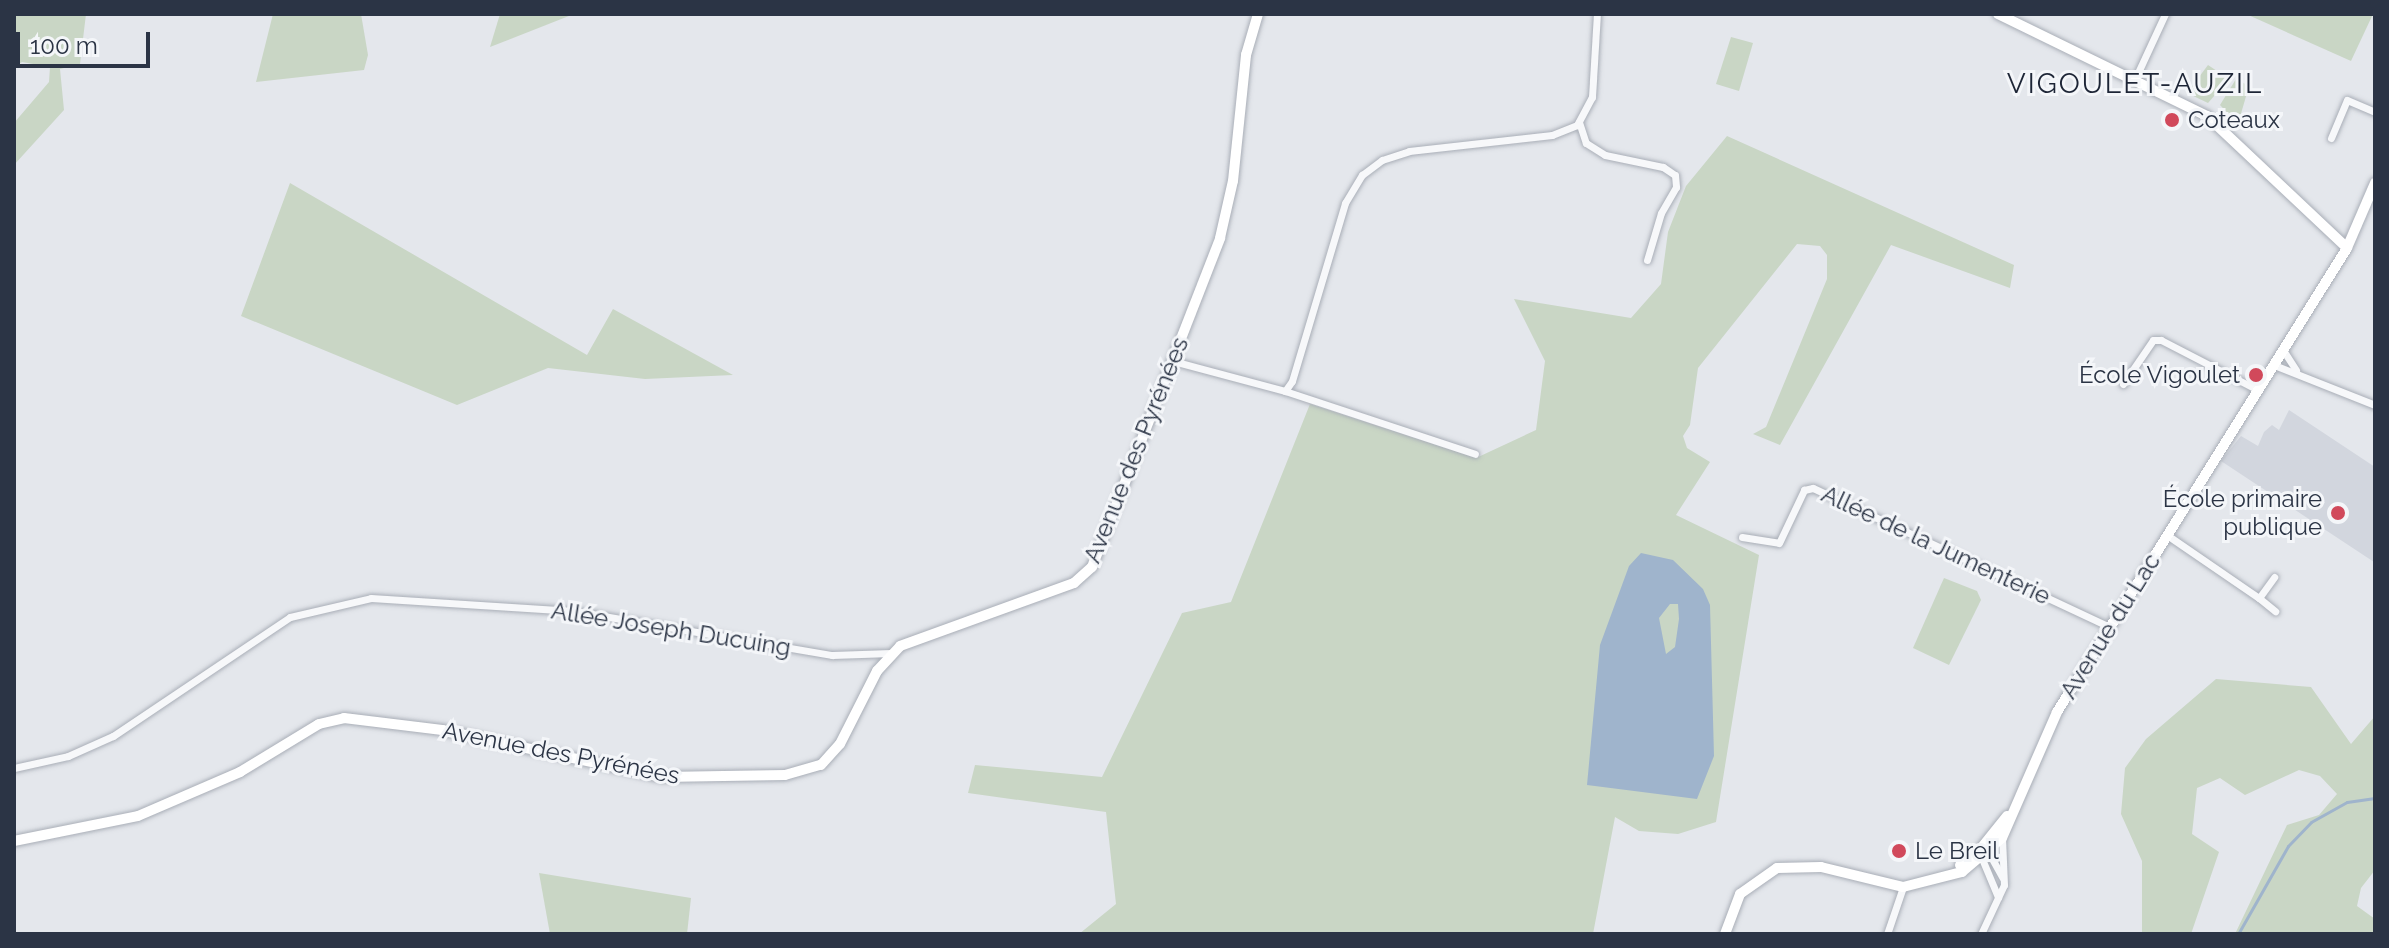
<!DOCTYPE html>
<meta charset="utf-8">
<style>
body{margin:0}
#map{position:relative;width:2389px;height:948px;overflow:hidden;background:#e4e7ec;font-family:Raleway,sans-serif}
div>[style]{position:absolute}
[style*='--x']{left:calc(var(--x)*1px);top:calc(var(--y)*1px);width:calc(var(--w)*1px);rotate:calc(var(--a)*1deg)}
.built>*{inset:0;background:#d2d6de}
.green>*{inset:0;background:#c9d6c5}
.water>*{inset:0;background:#9fb4cc}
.stream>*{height:3px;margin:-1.5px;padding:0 1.5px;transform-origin:1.5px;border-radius:1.5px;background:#9fb4cc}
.roads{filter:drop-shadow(0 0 2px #a9aeb7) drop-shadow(0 0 2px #a9aeb7)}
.street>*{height:7px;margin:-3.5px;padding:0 3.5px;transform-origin:3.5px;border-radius:3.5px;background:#f7f8fa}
.secondary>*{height:10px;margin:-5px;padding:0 5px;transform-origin:5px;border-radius:5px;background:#fff}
.dots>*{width:22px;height:22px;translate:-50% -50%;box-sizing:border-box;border:4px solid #f4f6f9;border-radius:50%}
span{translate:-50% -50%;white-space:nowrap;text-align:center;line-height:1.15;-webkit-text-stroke:6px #f4f6f9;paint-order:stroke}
.poi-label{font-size:24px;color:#2b3445}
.left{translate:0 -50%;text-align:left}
.right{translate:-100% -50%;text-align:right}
.street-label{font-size:24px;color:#2b3445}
.quarter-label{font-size:28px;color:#1d2536;letter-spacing:2px}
.frame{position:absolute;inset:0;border:16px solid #2b3445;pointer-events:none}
.scale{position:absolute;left:16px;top:32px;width:134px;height:36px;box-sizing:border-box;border:4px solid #2b3445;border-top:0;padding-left:10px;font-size:24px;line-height:28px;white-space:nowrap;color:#2b3445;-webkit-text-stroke:6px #f4f6f9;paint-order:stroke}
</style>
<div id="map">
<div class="built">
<i style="clip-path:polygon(2289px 410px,2375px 467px,2374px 562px,2221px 461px,2241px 436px,2258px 446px,2264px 432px,2272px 425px,2279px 430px)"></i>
</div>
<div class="green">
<i style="clip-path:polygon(14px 14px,86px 14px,80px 64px,60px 69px,64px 110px,14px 165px,14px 123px,49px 82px,50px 67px,22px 62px,14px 67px)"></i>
<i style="clip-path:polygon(273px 14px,361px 14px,368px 55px,364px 70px,256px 82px)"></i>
<i style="clip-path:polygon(500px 14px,574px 14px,490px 47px)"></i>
<i style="clip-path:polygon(2246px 14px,2373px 14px,2351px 61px)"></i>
<i style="clip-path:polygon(1731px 37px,1753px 43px,1739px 91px,1716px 84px)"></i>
<i style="clip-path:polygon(2208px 65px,2229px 79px,2208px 103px,2187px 93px)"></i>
<i style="clip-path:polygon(2236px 79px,2249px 86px,2238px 124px,2220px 105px)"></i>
<i style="clip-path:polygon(1727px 136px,2014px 265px,2010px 288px,1891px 245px,1780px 445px,1753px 434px,1766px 427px,1827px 279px,1827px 255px,1820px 246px,1797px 244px,1698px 368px,1690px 425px,1683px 436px,1687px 448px,1710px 462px,1676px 515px,1759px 555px,1716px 822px,1678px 834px,1639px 831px,1615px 817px,1593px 934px,1079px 934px,1116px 904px,1106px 812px,968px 793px,975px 765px,1102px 777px,1182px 613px,1231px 602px,1310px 404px,1476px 458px,1536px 430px,1545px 361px,1514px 299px,1631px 318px,1661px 284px,1668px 232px,1686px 186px)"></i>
<i style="clip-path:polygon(290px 183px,587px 355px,613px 309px,733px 375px,645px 379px,548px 368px,457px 405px,241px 316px)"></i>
<i style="clip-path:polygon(1944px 578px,1977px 591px,1981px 600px,1949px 665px,1913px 648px)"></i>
<i style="clip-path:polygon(2216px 679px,2311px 687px,2351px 744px,2375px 716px,2375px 870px,2361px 888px,2357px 906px,2375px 919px,2375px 934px,2235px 934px,2287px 825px,2319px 815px,2337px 794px,2320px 776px,2299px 770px,2245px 795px,2220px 778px,2197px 788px,2192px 834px,2219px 852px,2191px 934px,2142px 934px,2142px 861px,2121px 814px,2125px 768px,2146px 739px)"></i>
<i style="clip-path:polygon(539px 873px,691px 898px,687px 934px,550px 934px)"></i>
</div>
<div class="water">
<i style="clip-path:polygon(evenodd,1641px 553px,1673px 560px,1703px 589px,1710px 605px,1714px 756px,1697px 799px,1587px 785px,1600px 645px,1629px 566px,1641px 553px,1670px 604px,1678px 604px,1679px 619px,1675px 647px,1666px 654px,1659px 618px,1670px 604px)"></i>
</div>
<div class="stream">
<i style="--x:2238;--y:934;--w:101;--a:-60.4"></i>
<i style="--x:2288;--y:846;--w:33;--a:-46"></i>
<i style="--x:2311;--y:822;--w:41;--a:-29.1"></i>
<i style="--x:2347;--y:802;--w:28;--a:-8"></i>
</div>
<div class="roads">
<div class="street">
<i style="--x:2135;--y:79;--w:72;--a:-65.2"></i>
<i style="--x:1579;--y:122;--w:22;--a:72"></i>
<i style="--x:1586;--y:143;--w:22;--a:32"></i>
<i style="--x:1605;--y:155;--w:59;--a:11.7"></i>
<i style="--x:1663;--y:167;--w:14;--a:34"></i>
<i style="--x:1675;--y:175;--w:12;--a:85"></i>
<i style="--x:1676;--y:187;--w:30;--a:120"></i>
<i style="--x:1661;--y:213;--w:49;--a:106.6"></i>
<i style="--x:2331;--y:138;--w:41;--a:-67.2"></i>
<i style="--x:2347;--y:100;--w:30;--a:23"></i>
<i style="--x:2283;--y:350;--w:24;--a:57"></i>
<i style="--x:1173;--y:361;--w:116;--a:15"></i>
<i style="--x:1285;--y:391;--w:200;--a:18.3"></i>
<i style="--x:2274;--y:365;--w:109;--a:21.6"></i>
<i style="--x:2123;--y:384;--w:53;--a:-55.7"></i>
<i style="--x:2153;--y:340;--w:8;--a:0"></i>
<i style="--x:2161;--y:340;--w:109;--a:27.3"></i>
<i style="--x:1285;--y:391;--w:12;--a:-55"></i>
<i style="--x:1292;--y:381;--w:186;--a:-73.4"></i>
<i style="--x:1345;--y:203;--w:33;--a:-59"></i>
<i style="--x:1362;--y:175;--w:25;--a:-37"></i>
<i style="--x:1382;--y:160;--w:28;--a:-18"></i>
<i style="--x:1409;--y:151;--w:144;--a:-6.4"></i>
<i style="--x:1552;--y:135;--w:27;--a:-22"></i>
<i style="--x:1577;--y:125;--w:32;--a:-62"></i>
<i style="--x:1592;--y:97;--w:83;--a:-86.6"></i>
<i style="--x:2167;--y:535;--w:112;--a:34.4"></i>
<i style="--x:2259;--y:598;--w:26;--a:-54"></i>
<i style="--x:1742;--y:537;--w:37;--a:9"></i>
<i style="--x:1779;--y:543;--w:59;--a:-64.7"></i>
<i style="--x:1804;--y:490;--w:9;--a:-13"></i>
<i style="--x:1813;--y:488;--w:328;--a:25.1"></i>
<i style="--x:2259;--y:598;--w:21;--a:39"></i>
<i style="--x:14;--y:768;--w:55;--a:-12.5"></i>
<i style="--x:68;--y:756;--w:49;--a:-24"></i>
<i style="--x:113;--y:736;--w:213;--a:-33.9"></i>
<i style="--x:290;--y:617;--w:83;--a:-13.2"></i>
<i style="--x:371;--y:598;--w:203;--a:3.7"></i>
<i style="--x:574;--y:611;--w:262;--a:9.7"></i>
<i style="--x:832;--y:655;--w:59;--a:-1.9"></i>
<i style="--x:1981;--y:852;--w:9;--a:18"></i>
<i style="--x:1990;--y:855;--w:26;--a:61"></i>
<i style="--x:1980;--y:854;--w:47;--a:67.3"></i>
<i style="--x:1887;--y:934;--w:50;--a:-71.2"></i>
<i style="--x:1981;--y:934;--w:54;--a:-64.9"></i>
<i style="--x:2004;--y:885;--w:47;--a:-92.4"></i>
</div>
<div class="secondary">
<i style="--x:1998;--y:14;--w:233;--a:26"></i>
<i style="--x:2207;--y:116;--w:192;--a:43.3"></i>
<i style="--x:14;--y:841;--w:126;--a:-11.4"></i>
<i style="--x:138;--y:816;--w:111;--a:-23.3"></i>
<i style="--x:240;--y:772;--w:92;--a:-31.3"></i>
<i style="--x:319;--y:724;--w:26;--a:-13"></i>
<i style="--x:344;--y:718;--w:99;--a:7"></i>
<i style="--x:442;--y:730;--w:225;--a:12.1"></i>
<i style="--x:662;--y:777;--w:123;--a:-0.9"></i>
<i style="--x:785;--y:775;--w:37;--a:-16"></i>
<i style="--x:821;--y:765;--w:28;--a:-48"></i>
<i style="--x:840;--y:744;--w:82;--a:-63.1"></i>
<i style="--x:877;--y:671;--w:34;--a:-47"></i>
<i style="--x:900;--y:646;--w:185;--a:-19.9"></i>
<i style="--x:1074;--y:583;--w:24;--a:-42"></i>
<i style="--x:1092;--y:567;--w:353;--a:-68.7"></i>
<i style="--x:1220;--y:238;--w:58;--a:-77.2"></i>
<i style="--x:1233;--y:181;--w:127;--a:-84.1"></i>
<i style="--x:1246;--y:55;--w:43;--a:-73.7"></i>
<i style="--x:1960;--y:865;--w:24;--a:-36"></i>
<i style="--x:1979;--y:851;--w:45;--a:-51.3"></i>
<i style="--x:1725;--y:934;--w:43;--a:-69.4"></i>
<i style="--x:1740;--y:894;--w:45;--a:-35.1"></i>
<i style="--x:1777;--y:868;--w:44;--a:-1.3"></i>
<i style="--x:1821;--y:867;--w:84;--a:13.7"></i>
<i style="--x:1903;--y:887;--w:61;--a:-14.3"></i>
<i style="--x:1962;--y:872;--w:52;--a:-40.4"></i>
<i style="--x:2002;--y:838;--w:137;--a:-66.4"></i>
<i style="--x:2057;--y:712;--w:547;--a:-57.99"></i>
<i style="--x:2347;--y:248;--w:71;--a:-66.7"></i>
</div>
</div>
<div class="dots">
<i style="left:2172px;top:120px;background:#d1495b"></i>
<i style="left:2256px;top:375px;background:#d1495b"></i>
<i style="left:2338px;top:513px;background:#d1495b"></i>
<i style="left:1899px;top:851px;background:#d1495b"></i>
</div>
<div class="poi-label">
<span class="left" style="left:2188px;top:120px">Coteaux</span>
<span class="right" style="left:2240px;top:375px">École Vigoulet</span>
<span class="right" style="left:2322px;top:513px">École primaire<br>publique</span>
<span class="left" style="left:1915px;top:851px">Le Breil</span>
</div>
<div class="street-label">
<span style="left:1136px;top:450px;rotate:-68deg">Avenue des Pyrénées</span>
<span style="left:1936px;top:545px;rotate:25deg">Allée de la Jumenterie</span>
<span style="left:2110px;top:626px;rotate:-58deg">Avenue du Lac</span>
<span style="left:671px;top:629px;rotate:9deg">Allée Joseph Ducuing</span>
<span style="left:561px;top:753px;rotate:11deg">Avenue des Pyrénées</span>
</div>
<div class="quarter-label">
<span style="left:2135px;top:84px">VIGOULET-AUZIL</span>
</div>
<div class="frame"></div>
<div class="scale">100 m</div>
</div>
